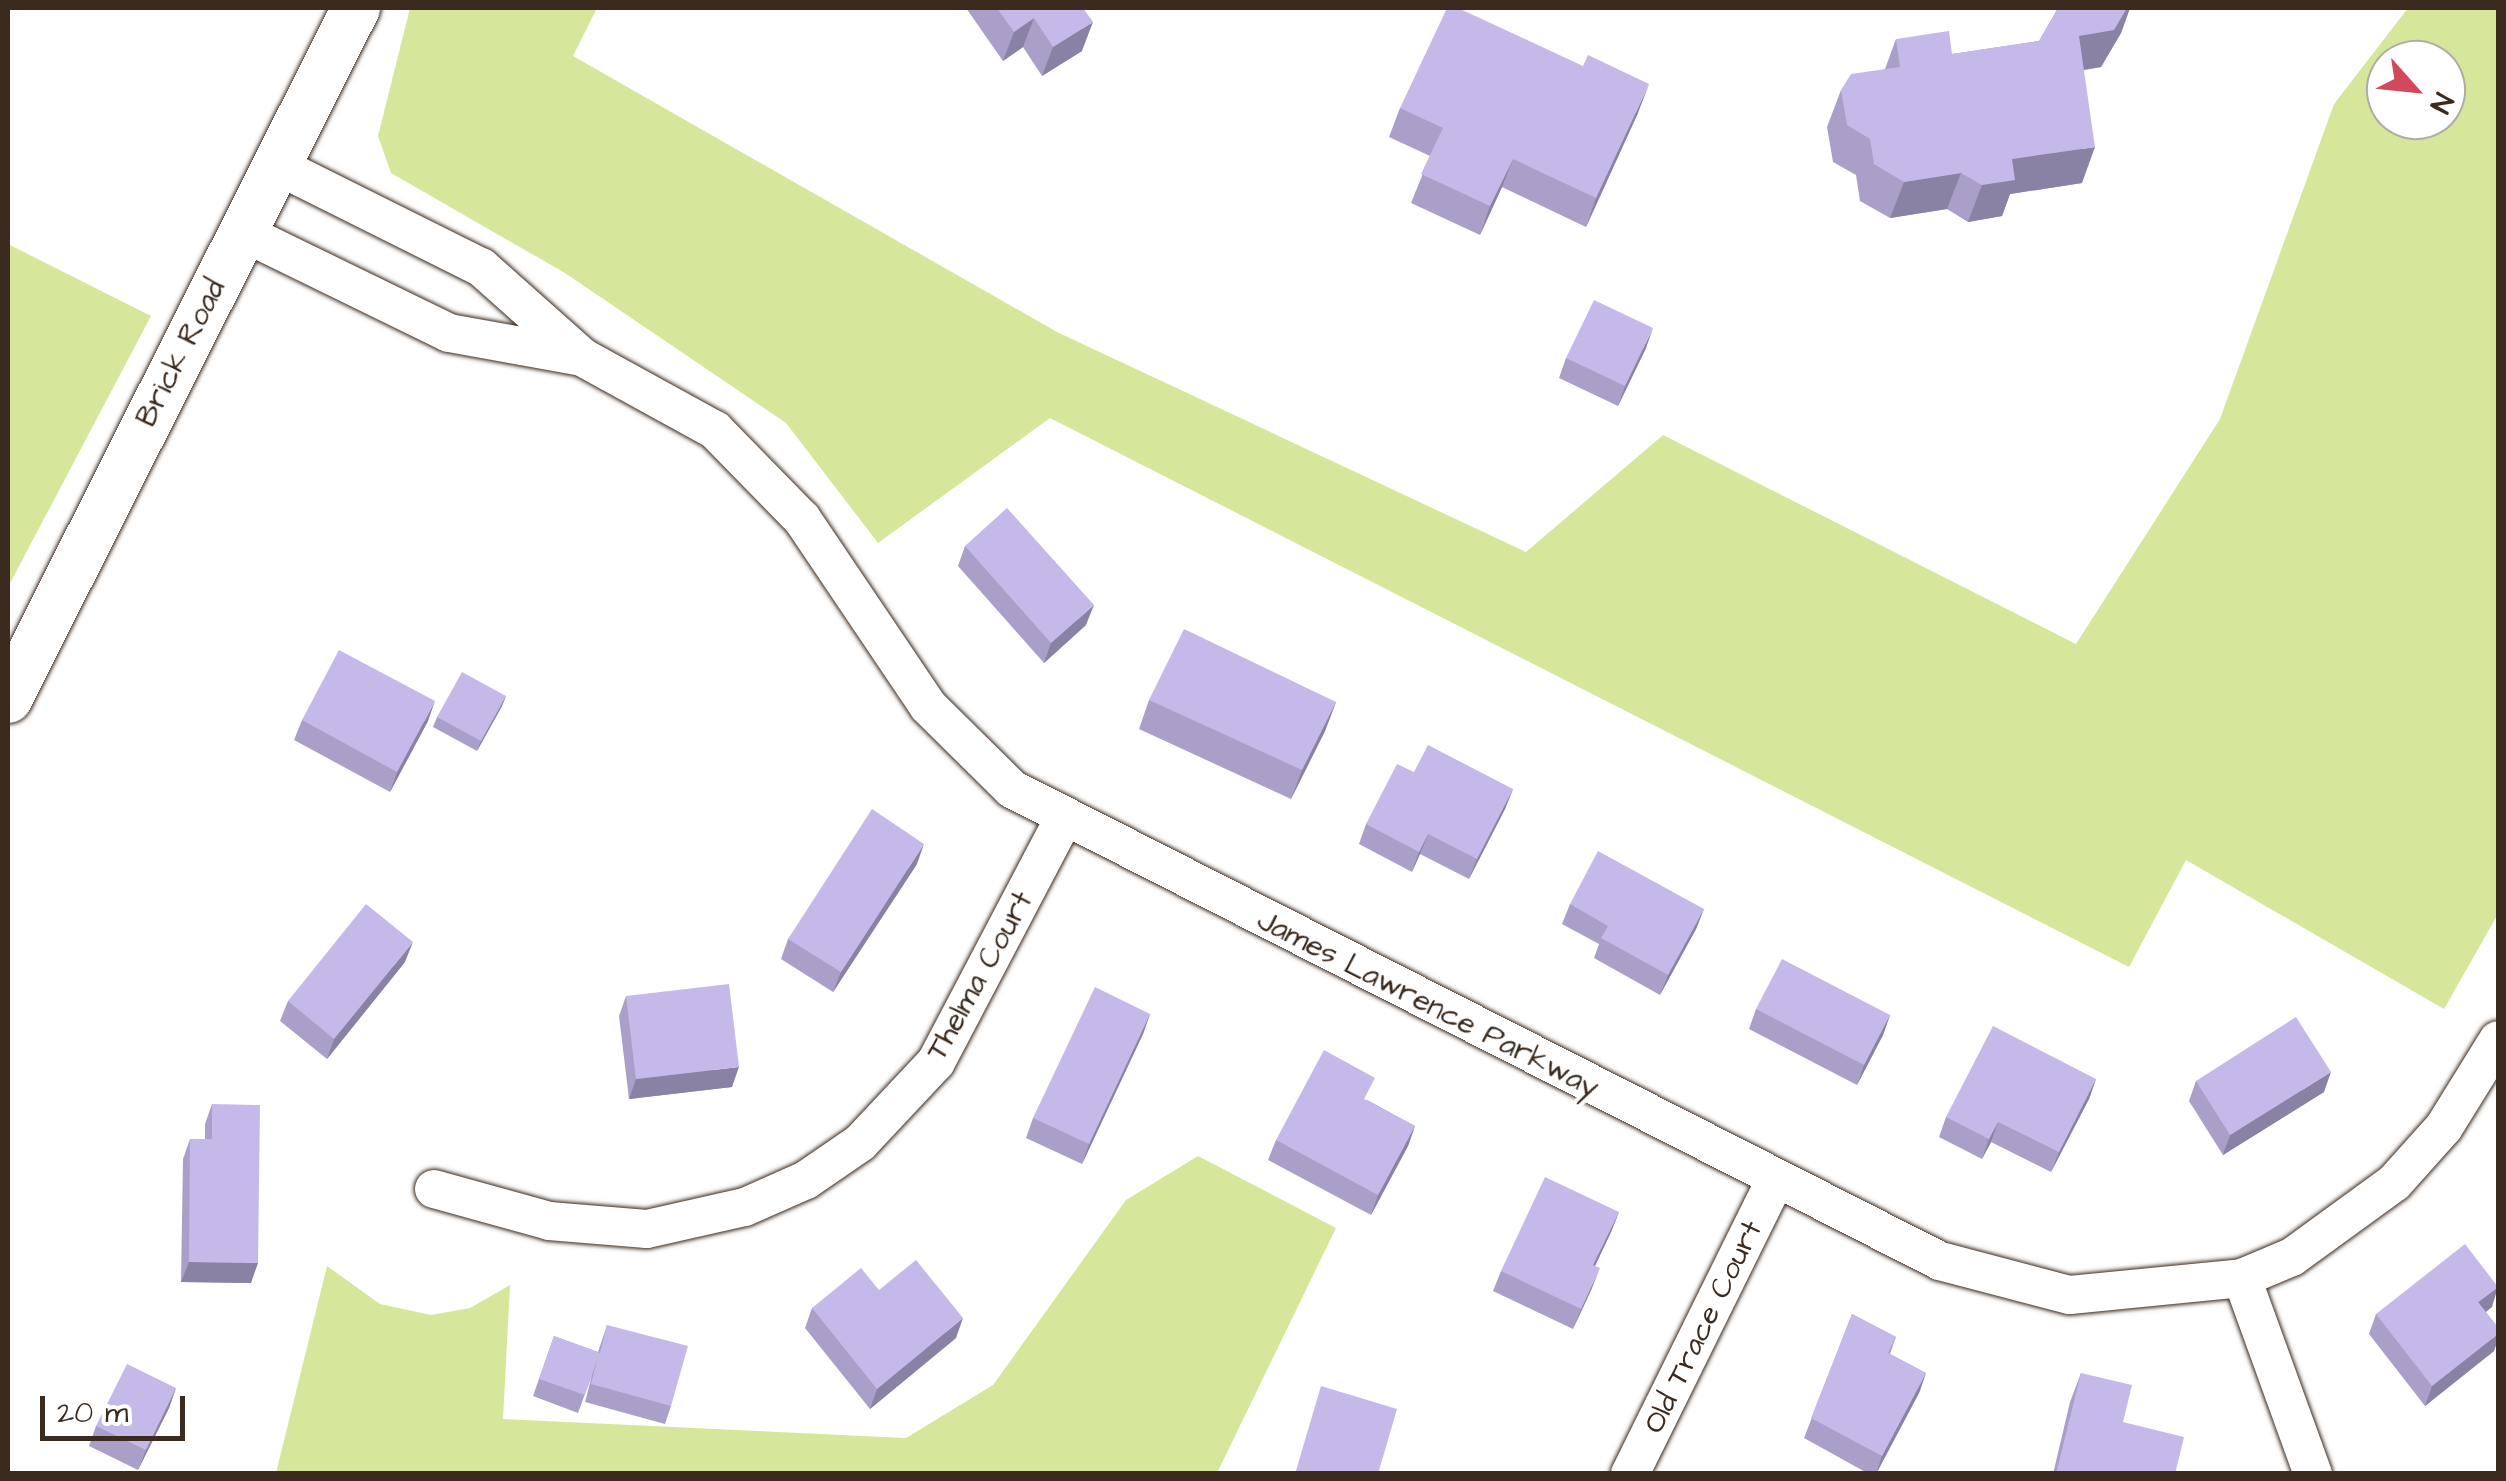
<!DOCTYPE html>
<style>
body{margin:0}
#map{position:relative;width:2506px;height:1481px;overflow:hidden;background:#fff;font-family:"Architects Daughter",sans-serif}
div>[style]{position:absolute}
[style*='--x']{left:calc(var(--x)*1px);top:calc(var(--y)*1px);width:calc(var(--w)*1px);rotate:calc(var(--a)*1deg)}
.green>*{inset:0;background:#d6e79b}
.roads{filter:drop-shadow(0 0 2px #3b2a1e) drop-shadow(0 0 2px #3b2a1e)}
.minor>*{height:38px;margin:-19px;padding:0 19px;transform-origin:19px;border-radius:19px;background:#fff}
.tertiary>*{height:48px;margin:-24px;padding:0 24px;transform-origin:24px;border-radius:24px;background:#fff}
.wall>*{inset:0;background:#a99fc9}
.shaded-wall>*{inset:0;background:#8a82a4}
.building>*{inset:0;background:#c5b9ea}
span{translate:-50% -50%;white-space:nowrap;text-align:center;line-height:1.15;-webkit-text-stroke:8px #fff;paint-order:stroke}
.street-label{font-size:30px;color:#3b2a1e}
.frame{position:absolute;inset:0;border:10px solid #3b2a1e;pointer-events:none}
.north{position:absolute;left:2366px;top:40px;width:100px;height:100px;box-sizing:border-box;background:#fff;border:2px solid #b1aaa5;border-radius:50%;rotate:117deg;font-size:28px;font-weight:700;line-height:40px;text-align:center;color:#3b2a1e}
.north::after{content:'';display:block;margin:auto;width:35px;height:45px;background:#d1495b;clip-path:polygon(50% 0,100% 100%,50% 72%,0 100%)}
.scale{position:absolute;left:40px;top:1396px;width:145px;height:45px;box-sizing:border-box;border:5px solid #3b2a1e;border-top:0;padding-left:12px;font-size:30px;line-height:35px;white-space:nowrap;color:#3b2a1e;-webkit-text-stroke:8px #fff;paint-order:stroke}
</style>
<div id="map">
<div class="green">
<i style="clip-path:polygon(evenodd,410px 8px,597px 8px,573px 56px,1057px 332px,1526px 552px,1663px 435px,2076px 644px,2220px 419px,2334px 104px,2408px 8px,2498px 8px,2498px 914px,2444px 1009px,2186px 860px,2129px 967px,1050px 418px,878px 543px,786px 423px,565px 273px,391px 173px,378px 136px,410px 8px,2386px 60px,2446px 60px,2446px 120px,2386px 120px,2386px 60px)"></i>
<i style="clip-path:polygon(8px 244px,151px 316px,8px 587px,8px 243px)"></i>
<i style="clip-path:polygon(1198px 1156px,1336px 1228px,1217px 1473px,276px 1473px,327px 1266px,380px 1304px,431px 1315px,470px 1308px,510px 1285px,503px 1419px,906px 1438px,993px 1385px,1126px 1200px)"></i>
</div>
<div class="roads">
<div class="minor">
<i style="--x:276;--y:165;--w:229;--a:26.5"></i>
<i style="--x:481;--y:267;--w:135;--a:41.7"></i>
<i style="--x:582;--y:357;--w:152;--a:28.8"></i>
<i style="--x:715;--y:430;--w:124;--a:45.7"></i>
<i style="--x:802;--y:519;--w:225;--a:56"></i>
<i style="--x:928;--y:706;--w:118;--a:44.7"></i>
<i style="--x:1012;--y:789;--w:1041;--a:26.96"></i>
<i style="--x:1940;--y:1261;--w:134;--a:14.7"></i>
<i style="--x:2070;--y:1295;--w:173;--a:-5.6"></i>
<i style="--x:2242;--y:1278;--w:54;--a:-22.8"></i>
<i style="--x:2292;--y:1257;--w:126;--a:-36"></i>
<i style="--x:2394;--y:1183;--w:75;--a:-48.2"></i>
<i style="--x:2444;--y:1127;--w:102;--a:-58.2"></i>
<i style="--x:242;--y:232;--w:230;--a:26"></i>
<i style="--x:449;--y:333;--w:135;--a:10.2"></i>
<i style="--x:434;--y:1189;--w:119;--a:15.5"></i>
<i style="--x:549;--y:1221;--w:98;--a:4.7"></i>
<i style="--x:647;--y:1229;--w:100;--a:-12.7"></i>
<i style="--x:745;--y:1207;--w:67;--a:-23.9"></i>
<i style="--x:806;--y:1180;--w:65;--a:-34.4"></i>
<i style="--x:860;--y:1143;--w:111;--a:-46.8"></i>
<i style="--x:936;--y:1062;--w:273;--a:-62.3"></i>
<i style="--x:2242;--y:1278;--w:208;--a:70.1"></i>
<i style="--x:1630;--y:1474;--w:328;--a:-63.7"></i>
</div>
<div class="tertiary">
<i style="--x:8;--y:699;--w:774;--a:-63.27"></i>
</div>
</div>
<div class="wall">
<i style="clip-path:polygon(966px 8px,1083px 8px,1082px 51px,1042px 76px,1023px 47px,1003px 61px)"></i>
<i style="clip-path:polygon(2058px 8px,2130px 8px,2121px 33px,2101px 67px,2084px 70px,2082px 183px,2010px 194px,2002px 216px,1968px 222px,1947px 209px,1890px 218px,1860px 201px,1856px 175px,1833px 162px,1827px 127px,1841px 90px,1885px 69px,1896px 39px,1952px 54px,2039px 41px)"></i>
<i style="clip-path:polygon(1400px 108px,1638px 113px,1586px 227px,1502px 187px,1480px 235px,1411px 203px,1430px 156px,1389px 137px)"></i>
<i style="clip-path:polygon(1646px 348px,1618px 406px,1559px 378px,1566px 358px)"></i>
<i style="clip-path:polygon(965px 546px,1086px 625px,1044px 663px,958px 566px)"></i>
<i style="clip-path:polygon(506px 696px,502px 706px,477px 751px,433px 727px,437px 717px)"></i>
<i style="clip-path:polygon(1149px 700px,1336px 702px,1325px 731px,1291px 799px,1139px 729px)"></i>
<i style="clip-path:polygon(302px 720px,428px 721px,390px 792px,294px 740px)"></i>
<i style="clip-path:polygon(1414px 772px,1513px 789px,1505px 809px,1469px 879px,1420px 854px,1412px 872px,1359px 844px,1366px 824px)"></i>
<i style="clip-path:polygon(917px 864px,833px 992px,781px 959px,788px 939px)"></i>
<i style="clip-path:polygon(1570px 904px,1704px 909px,1696px 929px,1660px 995px,1594px 958px,1599px 944px,1562px 924px)"></i>
<i style="clip-path:polygon(405px 962px,327px 1059px,280px 1021px,288px 1001px)"></i>
<i style="clip-path:polygon(626px 996px,732px 1087px,629px 1099px,619px 1016px)"></i>
<i style="clip-path:polygon(1756px 1009px,1890px 1015px,1883px 1035px,1857px 1085px,1749px 1029px)"></i>
<i style="clip-path:polygon(1150px 1014px,1143px 1034px,1082px 1164px,1026px 1138px,1033px 1118px)"></i>
<i style="clip-path:polygon(2096px 1079px,2089px 1099px,2051px 1172px,1991px 1142px,1982px 1159px,1939px 1137px,1946px 1117px)"></i>
<i style="clip-path:polygon(2196px 1081px,2324px 1092px,2223px 1155px,2189px 1101px)"></i>
<i style="clip-path:polygon(1367px 1100px,1415px 1126px,1408px 1146px,1371px 1215px,1268px 1160px,1276px 1140px)"></i>
<i style="clip-path:polygon(212px 1104px,251px 1283px,181px 1282px,183px 1159px,190px 1139px,205px 1139px,205px 1124px)"></i>
<i style="clip-path:polygon(1619px 1212px,1611px 1232px,1595px 1266px,1592px 1288px,1573px 1329px,1493px 1291px,1501px 1271px)"></i>
<i style="clip-path:polygon(879px 1290px,956px 1338px,870px 1409px,805px 1328px,812px 1308px)"></i>
<i style="clip-path:polygon(2492px 1307px,2486px 1312px,2494px 1351px,2425px 1406px,2369px 1334px,2376px 1314px)"></i>
<i style="clip-path:polygon(1852px 1314px,1896px 1337px,1890px 1354px,1926px 1373px,1919px 1393px,1876px 1474px,1869px 1474px,1804px 1438px)"></i>
<i style="clip-path:polygon(607px 1325px,671px 1406px,665px 1424px,585px 1402px,592px 1375px,578px 1413px,533px 1396px,554px 1336px,598px 1352px)"></i>
<i style="clip-path:polygon(2081px 1373px,2123px 1422px,2175px 1474px,2053px 1474px,2070px 1402px)"></i>
<i style="clip-path:polygon(176px 1388px,169px 1408px,138px 1470px,89px 1446px,96px 1426px)"></i>
</div>
<div class="shaded-wall">
<i style="clip-path:polygon(2127px 8px,2130px 8px,2121px 33px,2101px 67px,2065px 73px,2079px 36px)"></i>
<i style="clip-path:polygon(1034px 18px,1023px 47px,1003px 61px,1014px 32px)"></i>
<i style="clip-path:polygon(1093px 22px,1082px 51px,1042px 76px,1053px 47px)"></i>
<i style="clip-path:polygon(1649px 84px,1638px 113px,1586px 227px,1596px 198px)"></i>
<i style="clip-path:polygon(2095px 147px,2082px 183px,2010px 194px,2002px 216px,1968px 222px,1982px 185px,2012px 159px)"></i>
<i style="clip-path:polygon(1513px 159px,1502px 187px,1480px 235px,1490px 206px)"></i>
<i style="clip-path:polygon(1961px 173px,1947px 209px,1890px 218px,1904px 182px)"></i>
<i style="clip-path:polygon(1653px 328px,1646px 348px,1618px 406px,1625px 386px)"></i>
<i style="clip-path:polygon(1094px 605px,1086px 625px,1044px 663px,1051px 643px)"></i>
<i style="clip-path:polygon(506px 696px,502px 706px,477px 751px,481px 741px)"></i>
<i style="clip-path:polygon(435px 701px,428px 721px,390px 792px,397px 772px)"></i>
<i style="clip-path:polygon(1336px 702px,1325px 731px,1291px 799px,1302px 770px)"></i>
<i style="clip-path:polygon(1513px 789px,1505px 809px,1469px 879px,1477px 859px)"></i>
<i style="clip-path:polygon(1428px 834px,1420px 854px,1412px 872px,1419px 852px)"></i>
<i style="clip-path:polygon(924px 844px,917px 864px,833px 992px,841px 972px)"></i>
<i style="clip-path:polygon(1704px 909px,1696px 929px,1660px 995px,1668px 975px)"></i>
<i style="clip-path:polygon(413px 942px,405px 962px,327px 1059px,334px 1039px)"></i>
<i style="clip-path:polygon(1150px 1014px,1143px 1034px,1082px 1164px,1089px 1144px)"></i>
<i style="clip-path:polygon(1890px 1015px,1883px 1035px,1857px 1085px,1864px 1065px)"></i>
<i style="clip-path:polygon(739px 1067px,732px 1087px,629px 1099px,636px 1079px)"></i>
<i style="clip-path:polygon(2331px 1072px,2324px 1092px,2223px 1155px,2230px 1135px)"></i>
<i style="clip-path:polygon(2096px 1079px,2089px 1099px,2051px 1172px,2059px 1152px)"></i>
<i style="clip-path:polygon(1998px 1122px,1991px 1142px,1982px 1159px,1989px 1139px)"></i>
<i style="clip-path:polygon(1415px 1126px,1408px 1146px,1371px 1215px,1378px 1195px)"></i>
<i style="clip-path:polygon(1619px 1212px,1611px 1232px,1586px 1285px,1593px 1265px)"></i>
<i style="clip-path:polygon(189px 1262px,258px 1263px,251px 1283px,181px 1282px)"></i>
<i style="clip-path:polygon(1600px 1268px,1592px 1288px,1573px 1329px,1581px 1309px)"></i>
<i style="clip-path:polygon(2498px 1287px,2492px 1307px,2471px 1323px,2478px 1302px)"></i>
<i style="clip-path:polygon(963px 1318px,956px 1338px,870px 1409px,877px 1389px)"></i>
<i style="clip-path:polygon(2498px 1334px,2498px 1340px,2494px 1351px,2425px 1406px,2432px 1386px)"></i>
<i style="clip-path:polygon(1926px 1373px,1919px 1393px,1876px 1474px,1882px 1456px)"></i>
<i style="clip-path:polygon(176px 1388px,169px 1408px,138px 1470px,146px 1450px)"></i>
</div>
<div class="building">
<i style="clip-path:polygon(997px 8px,1083px 8px,1093px 22px,1053px 47px,1034px 18px,1014px 32px)"></i>
<i style="clip-path:polygon(1447px 8px,1458px 8px,1583px 66px,1588px 55px,1649px 84px,1596px 198px,1513px 159px,1490px 206px,1421px 174px,1443px 128px,1400px 108px)"></i>
<i style="clip-path:polygon(2058px 8px,2127px 8px,2114px 30px,2079px 36px,2095px 147px,2012px 159px,2015px 180px,1982px 185px,1961px 173px,1904px 182px,1874px 164px,1870px 139px,1847px 125px,1841px 90px,1851px 74px,1900px 67px,1896px 39px,1949px 31px,1952px 54px,2039px 41px)"></i>
<i style="clip-path:polygon(1594px 300px,1653px 328px,1625px 386px,1566px 358px)"></i>
<i style="clip-path:polygon(1007px 508px,1094px 605px,1051px 643px,965px 546px)"></i>
<i style="clip-path:polygon(1184px 629px,1336px 702px,1302px 770px,1149px 700px)"></i>
<i style="clip-path:polygon(339px 650px,435px 701px,397px 772px,302px 720px)"></i>
<i style="clip-path:polygon(462px 672px,506px 696px,481px 741px,437px 717px)"></i>
<i style="clip-path:polygon(1428px 745px,1513px 789px,1477px 859px,1428px 834px,1419px 852px,1366px 824px,1397px 764px,1414px 772px)"></i>
<i style="clip-path:polygon(872px 809px,924px 844px,841px 972px,788px 939px)"></i>
<i style="clip-path:polygon(1598px 851px,1704px 909px,1668px 975px,1601px 938px,1608px 926px,1570px 904px)"></i>
<i style="clip-path:polygon(366px 904px,413px 942px,334px 1039px,288px 1001px)"></i>
<i style="clip-path:polygon(1782px 959px,1890px 1015px,1864px 1065px,1756px 1009px)"></i>
<i style="clip-path:polygon(729px 984px,739px 1067px,636px 1079px,626px 996px)"></i>
<i style="clip-path:polygon(1095px 987px,1150px 1014px,1089px 1144px,1033px 1118px)"></i>
<i style="clip-path:polygon(2296px 1017px,2331px 1072px,2230px 1135px,2196px 1081px)"></i>
<i style="clip-path:polygon(1993px 1026px,2096px 1079px,2059px 1152px,1998px 1122px,1989px 1139px,1946px 1117px)"></i>
<i style="clip-path:polygon(1324px 1050px,1375px 1078px,1364px 1099px,1415px 1126px,1378px 1195px,1276px 1140px)"></i>
<i style="clip-path:polygon(212px 1104px,260px 1105px,258px 1263px,189px 1262px,190px 1139px,212px 1139px)"></i>
<i style="clip-path:polygon(1545px 1177px,1619px 1212px,1593px 1265px,1600px 1268px,1581px 1309px,1501px 1271px)"></i>
<i style="clip-path:polygon(2465px 1244px,2498px 1287px,2478px 1302px,2498px 1327px,2498px 1334px,2432px 1386px,2376px 1314px)"></i>
<i style="clip-path:polygon(916px 1260px,963px 1318px,877px 1389px,812px 1308px,861px 1268px,879px 1290px)"></i>
<i style="clip-path:polygon(1852px 1314px,1896px 1337px,1888px 1353px,1926px 1373px,1882px 1456px,1811px 1418px)"></i>
<i style="clip-path:polygon(607px 1325px,688px 1346px,671px 1406px,591px 1384px,598px 1357px,585px 1395px,539px 1379px,554px 1336px,600px 1353px)"></i>
<i style="clip-path:polygon(127px 1364px,176px 1388px,146px 1450px,96px 1426px)"></i>
<i style="clip-path:polygon(2081px 1373px,2132px 1385px,2123px 1422px,2184px 1437px,2175px 1474px,2056px 1474px)"></i>
<i style="clip-path:polygon(1321px 1386px,1397px 1409px,1378px 1474px,1295px 1474px)"></i>
</div>
<div class="street-label">
<span style="left:181px;top:353px;rotate:-63deg">Brick Road</span>
<span style="left:980px;top:976px;rotate:-61deg">Thelma Court</span>
<span style="left:1428px;top:1004px;rotate:27deg">James Lawrence Parkway</span>
<span style="left:1703px;top:1327px;rotate:-64deg">Old Trace Court</span>
</div>
<div class="frame"></div>
<div class="north">N</div>
<div class="scale">20 m</div>
</div>
